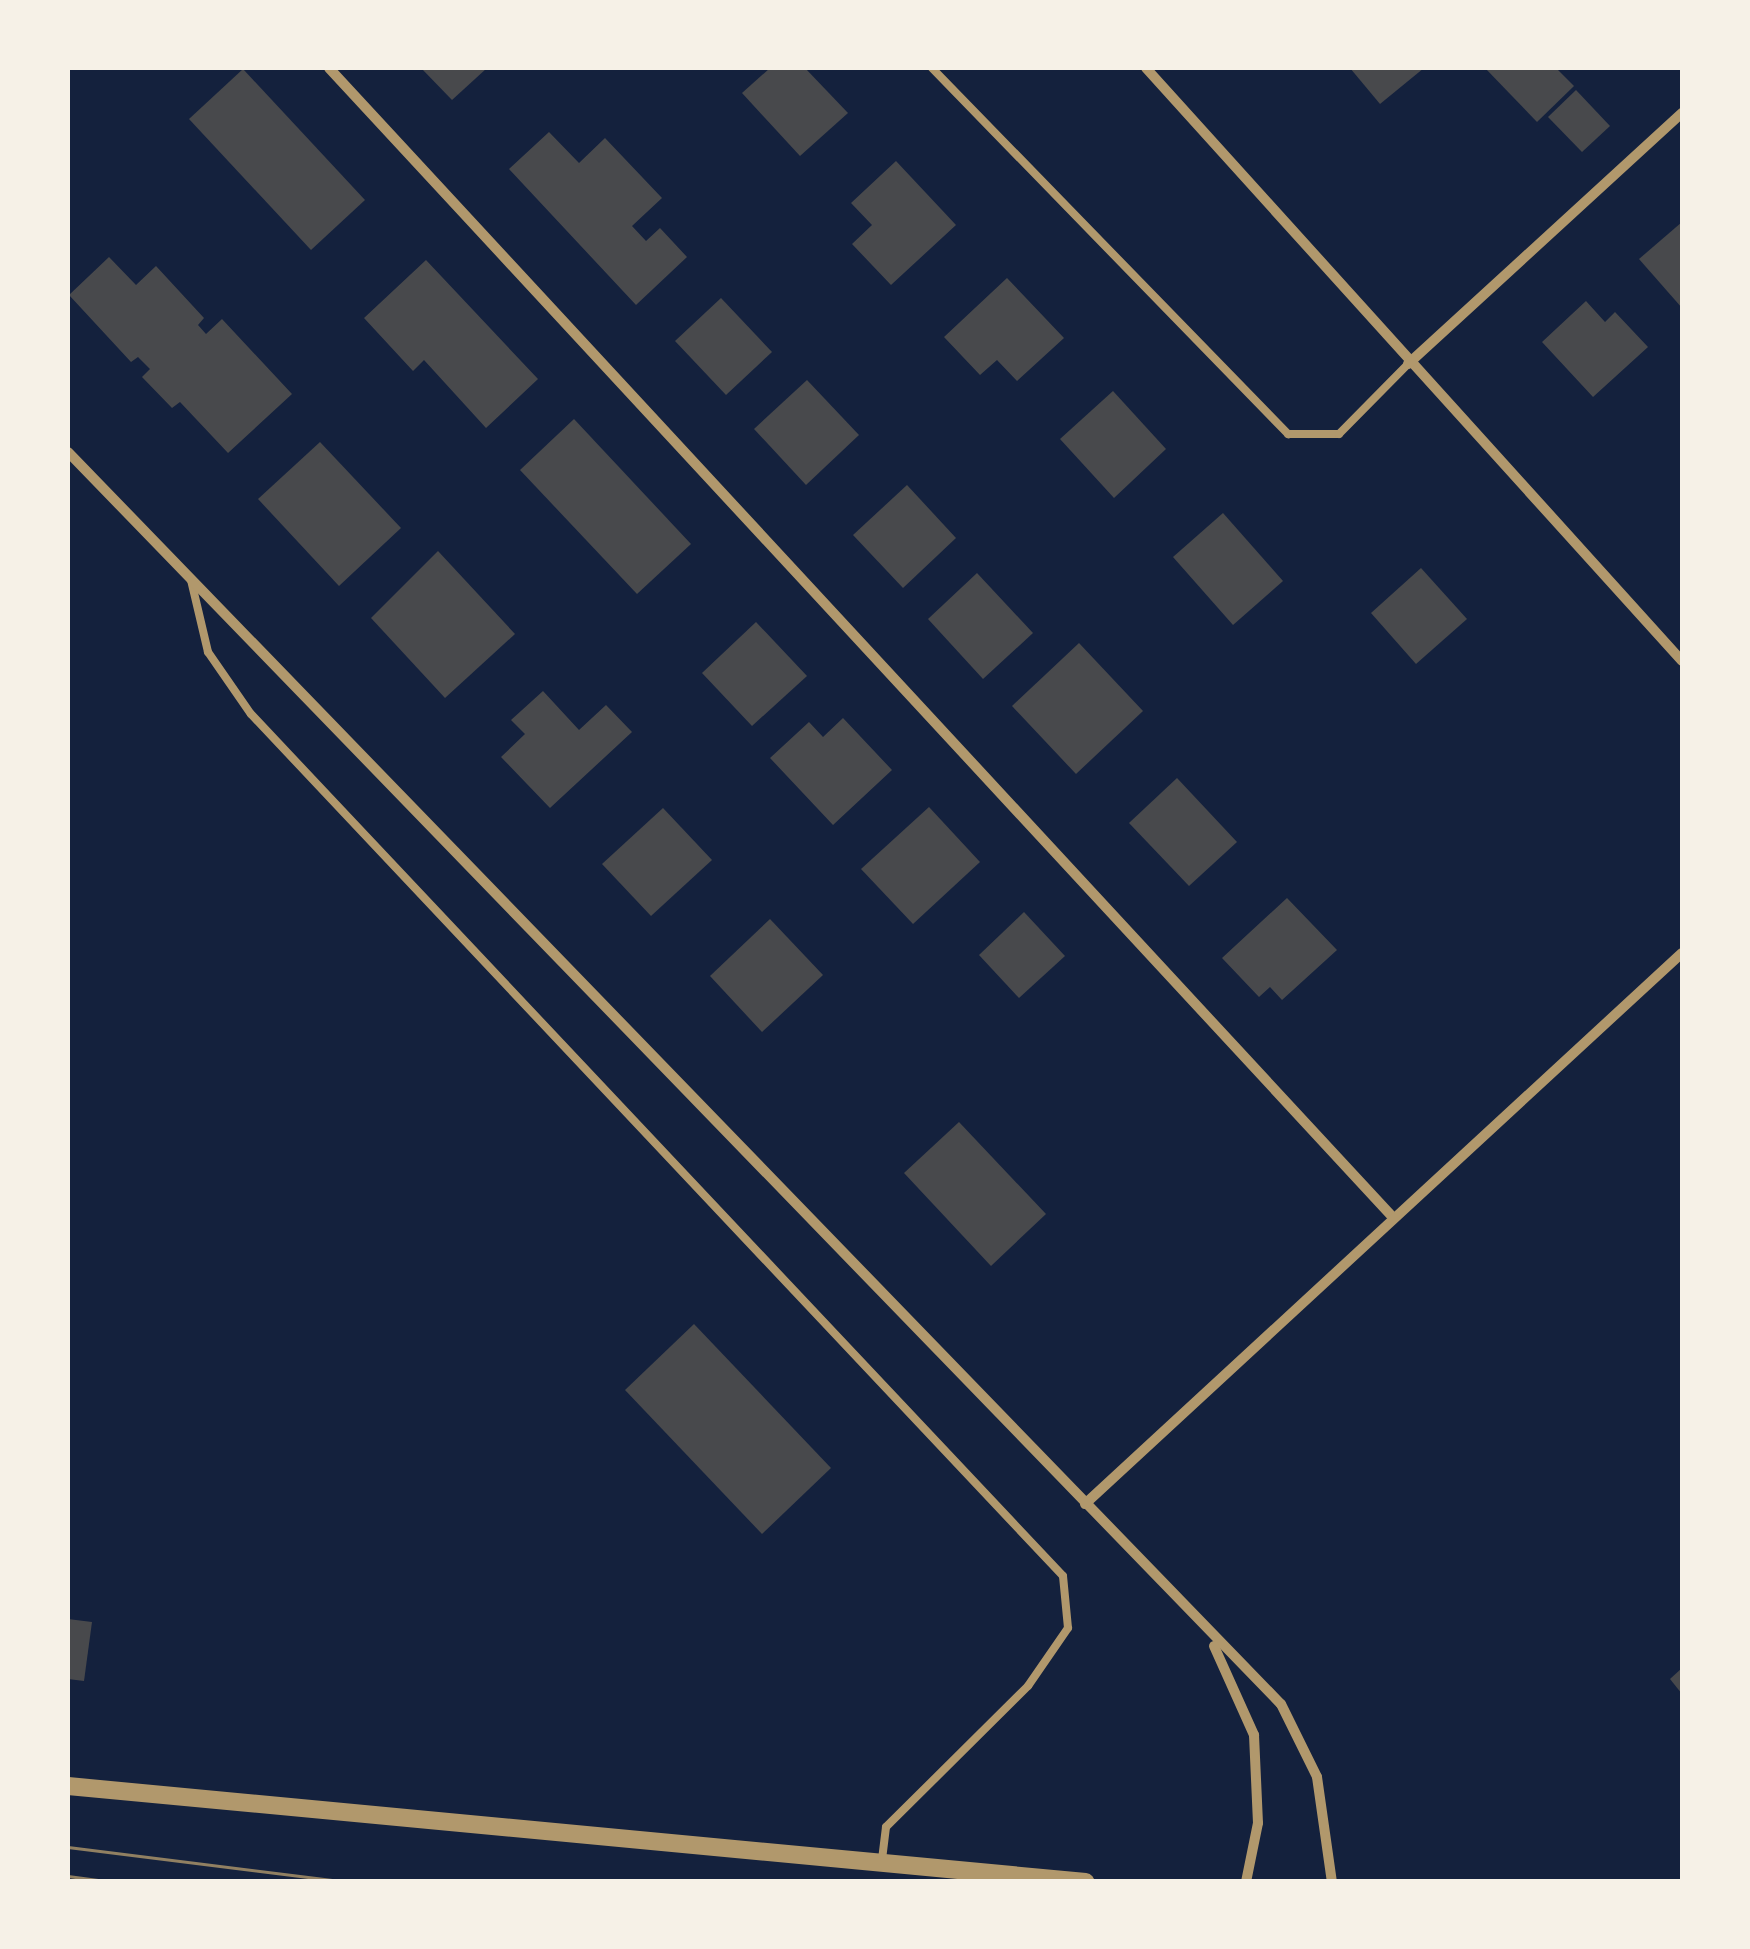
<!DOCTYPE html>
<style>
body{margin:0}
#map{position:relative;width:1750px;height:1949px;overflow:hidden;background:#14213d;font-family:Figtree,sans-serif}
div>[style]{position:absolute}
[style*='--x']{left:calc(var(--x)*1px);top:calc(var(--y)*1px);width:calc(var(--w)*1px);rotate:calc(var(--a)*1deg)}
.building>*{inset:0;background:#48494c}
.service>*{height:8px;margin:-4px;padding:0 4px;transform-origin:4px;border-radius:4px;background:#b1986c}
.minor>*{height:10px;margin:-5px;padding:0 5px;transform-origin:5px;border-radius:5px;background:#b1986c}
.tertiary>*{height:18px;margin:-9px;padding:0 9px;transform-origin:9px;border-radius:9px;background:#b1986c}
.tram>*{height:2.5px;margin:-1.25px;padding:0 1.25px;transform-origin:1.25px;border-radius:1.25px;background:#918062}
span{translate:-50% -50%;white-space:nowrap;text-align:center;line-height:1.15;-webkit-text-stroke:8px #f6f1e7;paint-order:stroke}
.frame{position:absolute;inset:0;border:70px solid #f6f1e7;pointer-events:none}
</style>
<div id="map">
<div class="building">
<i style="clip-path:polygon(421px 68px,487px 68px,452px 100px)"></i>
<i style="clip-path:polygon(770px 68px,805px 68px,848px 113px,800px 156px,742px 93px)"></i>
<i style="clip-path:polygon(1350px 68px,1424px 68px,1380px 104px)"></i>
<i style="clip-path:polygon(1485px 68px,1556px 68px,1574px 86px,1537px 122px)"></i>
<i style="clip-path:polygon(243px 69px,365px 200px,311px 250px,189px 119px)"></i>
<i style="clip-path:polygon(1576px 90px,1610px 126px,1582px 152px,1548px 117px)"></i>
<i style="clip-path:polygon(549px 132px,579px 163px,605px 138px,662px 198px,632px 226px,646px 241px,660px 228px,687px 257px,636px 305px,509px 169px)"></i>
<i style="clip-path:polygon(896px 161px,956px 225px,891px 285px,852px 244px,872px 225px,851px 203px)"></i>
<i style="clip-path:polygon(1682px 222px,1682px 308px,1639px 259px)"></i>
<i style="clip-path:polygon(109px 257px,136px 285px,156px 266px,204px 318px,198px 325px,206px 334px,222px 319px,292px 394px,228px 453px,180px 402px,172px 408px,142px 377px,150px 369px,138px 357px,131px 362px,69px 295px)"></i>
<i style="clip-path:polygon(426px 260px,538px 379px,486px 428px,424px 360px,413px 371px,364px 318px)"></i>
<i style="clip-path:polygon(1007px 278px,1064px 338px,1017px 381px,997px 360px,980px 375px,944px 337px)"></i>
<i style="clip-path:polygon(721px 298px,772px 352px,726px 395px,675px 341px)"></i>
<i style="clip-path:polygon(1586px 301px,1605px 322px,1615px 312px,1648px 347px,1593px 397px,1542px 342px)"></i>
<i style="clip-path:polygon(807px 380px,859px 435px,806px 485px,754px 429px)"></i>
<i style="clip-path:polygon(1113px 391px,1166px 449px,1114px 498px,1060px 439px)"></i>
<i style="clip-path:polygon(574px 419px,691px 544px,637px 594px,520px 470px)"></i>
<i style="clip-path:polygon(320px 442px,401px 528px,339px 586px,258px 499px)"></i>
<i style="clip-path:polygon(907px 485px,956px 538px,903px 588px,853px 535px)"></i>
<i style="clip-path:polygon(1223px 513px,1283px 581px,1233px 625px,1173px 557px)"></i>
<i style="clip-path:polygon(438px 551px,515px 634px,445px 698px,371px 618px)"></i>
<i style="clip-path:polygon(1421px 568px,1467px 619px,1416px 664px,1371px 613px)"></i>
<i style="clip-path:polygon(977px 573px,1033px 633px,983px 679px,928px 619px)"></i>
<i style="clip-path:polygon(756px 622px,807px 676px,752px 726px,702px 673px)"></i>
<i style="clip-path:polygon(1079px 643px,1143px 711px,1076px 774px,1012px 706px)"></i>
<i style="clip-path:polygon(543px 691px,579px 730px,606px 705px,632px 732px,550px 808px,501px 757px,525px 734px,511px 720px)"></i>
<i style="clip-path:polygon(843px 718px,892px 770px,833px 825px,770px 758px,809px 722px,823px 737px)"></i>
<i style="clip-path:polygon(1177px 778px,1237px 842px,1189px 886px,1129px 823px)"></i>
<i style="clip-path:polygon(929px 807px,980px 862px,913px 924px,861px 869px)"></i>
<i style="clip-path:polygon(663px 808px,712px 860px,651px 916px,602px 864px)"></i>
<i style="clip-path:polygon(1287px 898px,1337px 950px,1282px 1000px,1270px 987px,1259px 997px,1222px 958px)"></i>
<i style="clip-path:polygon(1024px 912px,1065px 956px,1019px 998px,979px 955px)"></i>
<i style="clip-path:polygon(770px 919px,823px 975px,762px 1032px,710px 976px)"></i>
<i style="clip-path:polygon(959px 1122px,1046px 1214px,991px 1266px,904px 1173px)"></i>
<i style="clip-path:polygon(694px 1324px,831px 1468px,762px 1534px,625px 1390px)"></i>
<i style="clip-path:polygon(68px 1619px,92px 1622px,84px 1681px,68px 1679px)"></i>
<i style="clip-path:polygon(1682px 1668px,1682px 1694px,1670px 1679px)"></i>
</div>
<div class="service">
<i style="--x:932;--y:68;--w:511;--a:45.79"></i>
<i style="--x:1288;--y:434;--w:51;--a:0"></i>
<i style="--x:1339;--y:434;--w:98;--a:-45.4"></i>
<i style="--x:191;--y:580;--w:74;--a:76.7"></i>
<i style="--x:208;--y:652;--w:75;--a:55.3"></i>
<i style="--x:251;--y:714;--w:1184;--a:46.71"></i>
<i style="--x:1063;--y:1576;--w:52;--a:84.5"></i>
<i style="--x:1068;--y:1628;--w:70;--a:124.6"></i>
<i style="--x:1028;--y:1686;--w:200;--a:135.2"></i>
<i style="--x:886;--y:1827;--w:33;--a:97"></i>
</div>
<div class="minor">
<i style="--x:329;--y:68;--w:1562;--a:47.21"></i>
<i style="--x:1146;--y:68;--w:799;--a:47.89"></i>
<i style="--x:1408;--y:364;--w:372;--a:-42.5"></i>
<i style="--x:68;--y:452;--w:1743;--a:45.91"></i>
<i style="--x:1281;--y:1704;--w:81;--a:63.7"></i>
<i style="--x:1317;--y:1777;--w:106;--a:81.9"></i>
<i style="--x:1085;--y:1504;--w:812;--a:-42.71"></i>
<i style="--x:1214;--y:1646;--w:98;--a:65.8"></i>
<i style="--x:1254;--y:1735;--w:88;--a:87.4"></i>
<i style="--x:1258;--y:1823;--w:60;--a:101.5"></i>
</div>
<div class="tertiary">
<i style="--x:68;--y:1786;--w:1022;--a:5.39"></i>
</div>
<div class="tram">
<i style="--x:68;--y:1847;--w:284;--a:7.1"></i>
<i style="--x:68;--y:1876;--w:45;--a:7.6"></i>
</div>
<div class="frame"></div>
</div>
